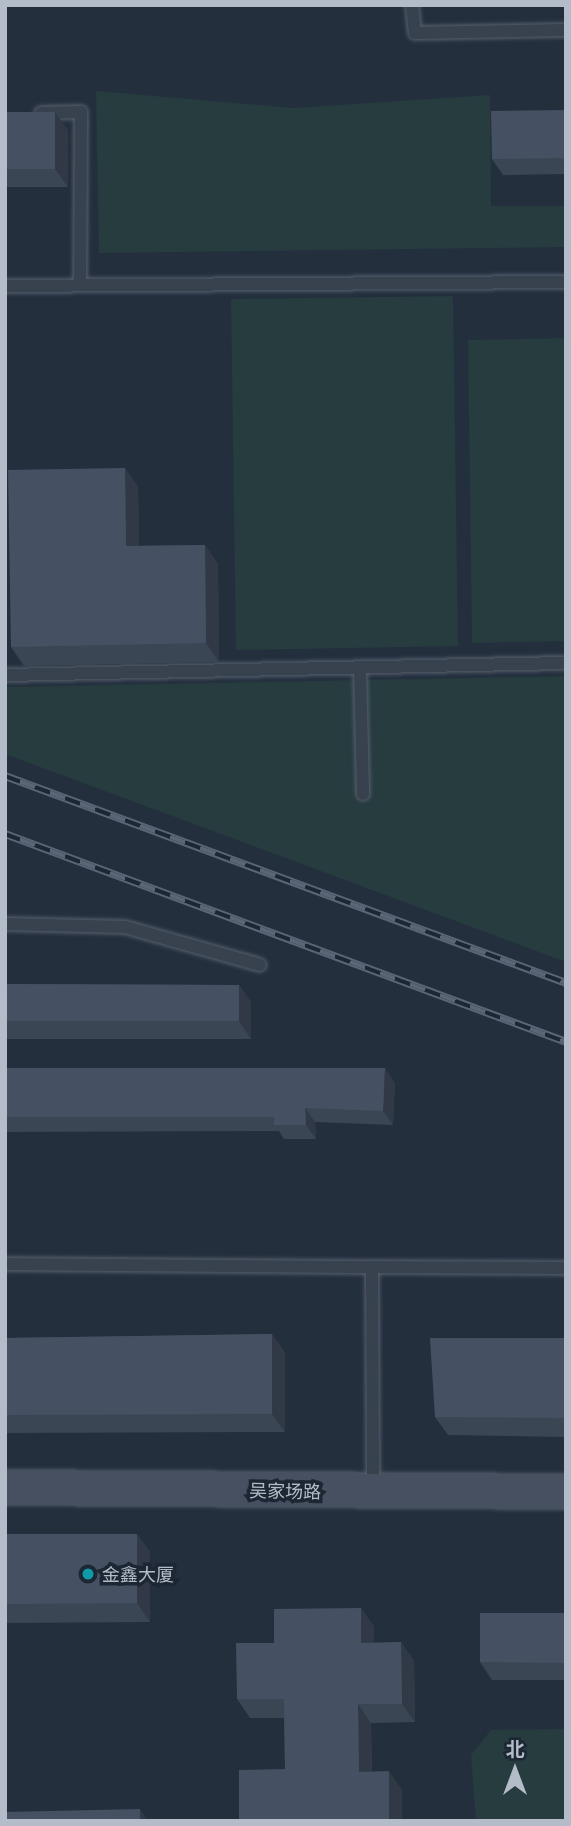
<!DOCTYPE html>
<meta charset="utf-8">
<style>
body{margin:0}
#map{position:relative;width:571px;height:1826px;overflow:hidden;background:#242f3e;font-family:"Open Sans","Noto Sans SC",sans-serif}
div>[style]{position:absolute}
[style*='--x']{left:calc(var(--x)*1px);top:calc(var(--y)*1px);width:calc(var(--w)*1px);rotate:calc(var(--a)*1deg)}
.green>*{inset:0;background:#263c3f}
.roads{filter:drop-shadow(0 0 2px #565f6c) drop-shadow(0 0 2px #565f6c)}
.lane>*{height:12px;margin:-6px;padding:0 6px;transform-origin:6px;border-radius:6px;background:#38414e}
.secondary>*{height:33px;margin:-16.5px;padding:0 16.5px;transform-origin:16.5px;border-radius:16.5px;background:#465061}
.rail>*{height:8px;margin-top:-4px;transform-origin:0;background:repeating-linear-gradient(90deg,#1d2633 0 16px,#5a6575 0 32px);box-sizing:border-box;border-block:2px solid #5a6575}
.wall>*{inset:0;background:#3b4654}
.shaded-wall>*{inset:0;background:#303945}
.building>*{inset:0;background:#455162}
.dots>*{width:19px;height:19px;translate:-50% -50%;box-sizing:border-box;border:4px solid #1d2633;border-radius:50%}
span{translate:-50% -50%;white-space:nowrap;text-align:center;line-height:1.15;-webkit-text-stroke:7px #1d2633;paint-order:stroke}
.street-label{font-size:18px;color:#b4bcc9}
.poi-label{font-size:18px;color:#b4bcc9}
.left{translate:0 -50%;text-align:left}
.frame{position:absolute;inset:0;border:7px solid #b4bcc9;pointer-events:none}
.north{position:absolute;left:480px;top:1735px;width:70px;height:70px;-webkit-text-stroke:5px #1d2633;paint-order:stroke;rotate:0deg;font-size:19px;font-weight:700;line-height:28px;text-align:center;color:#b4bcc9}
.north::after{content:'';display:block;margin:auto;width:24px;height:32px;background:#b4bcc9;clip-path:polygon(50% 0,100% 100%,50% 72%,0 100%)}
</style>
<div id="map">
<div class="green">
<i style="clip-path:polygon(96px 91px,294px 108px,490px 95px,491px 206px,566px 206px,566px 247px,99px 253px)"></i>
<i style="clip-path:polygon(453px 296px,458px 646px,236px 650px,231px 299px)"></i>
<i style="clip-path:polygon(566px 338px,566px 641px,472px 643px,468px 340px)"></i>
<i style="clip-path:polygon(566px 676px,566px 962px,5px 754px,7px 687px)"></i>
<i style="clip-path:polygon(566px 1729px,566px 1821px,476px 1821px,471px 1755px,491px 1730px)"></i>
</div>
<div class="roads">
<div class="lane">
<i style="--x:412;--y:5;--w:28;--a:84"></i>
<i style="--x:415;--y:33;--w:151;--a:-1.1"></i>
<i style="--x:41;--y:113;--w:40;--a:-1.4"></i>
<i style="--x:81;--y:112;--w:173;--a:90.3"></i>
<i style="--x:5;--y:286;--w:561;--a:-0.41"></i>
<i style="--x:360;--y:668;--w:126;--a:88.6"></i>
<i style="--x:5;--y:675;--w:561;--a:-1.23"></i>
<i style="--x:5;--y:924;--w:120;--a:1.4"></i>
<i style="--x:125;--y:927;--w:140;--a:15.7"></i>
<i style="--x:5;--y:1264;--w:367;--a:0.5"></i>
<i style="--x:372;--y:1267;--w:221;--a:89.7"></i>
<i style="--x:372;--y:1267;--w:194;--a:0.3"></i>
</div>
<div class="secondary">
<i style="--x:5;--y:1487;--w:561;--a:0.41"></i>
</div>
</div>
<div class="rail">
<i style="--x:5;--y:776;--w:598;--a:20.25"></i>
<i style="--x:5;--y:834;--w:598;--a:20.34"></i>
</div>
<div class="wall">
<i style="clip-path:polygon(566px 110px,566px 174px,503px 175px,492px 159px)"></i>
<i style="clip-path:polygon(5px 112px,68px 130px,68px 187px,5px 187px)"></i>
<i style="clip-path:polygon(125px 468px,138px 487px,139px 546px,205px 545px,218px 564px,219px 662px,24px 666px,11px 647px)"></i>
<i style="clip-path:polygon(5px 984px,239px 985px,251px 1002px,251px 1039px,5px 1039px)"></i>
<i style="clip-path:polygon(5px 1068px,395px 1083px,393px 1125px,315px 1122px,316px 1139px,284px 1139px,279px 1131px,5px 1132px)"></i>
<i style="clip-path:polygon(272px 1334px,285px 1353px,285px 1432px,5px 1433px,5px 1338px)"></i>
<i style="clip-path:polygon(566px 1338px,566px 1437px,448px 1435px,435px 1417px)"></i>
<i style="clip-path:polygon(5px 1534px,137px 1534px,150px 1552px,150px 1622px,5px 1623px)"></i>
<i style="clip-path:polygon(566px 1613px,566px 1680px,492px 1680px,480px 1662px)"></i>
<i style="clip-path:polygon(374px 1626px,374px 1643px,401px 1642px,414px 1661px,415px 1722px,371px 1723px,372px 1772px,402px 1790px,285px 1769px,284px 1718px,250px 1718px,237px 1699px,274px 1643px)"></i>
</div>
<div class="shaded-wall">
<i style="clip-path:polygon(55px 112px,68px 130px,68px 187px,55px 169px)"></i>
<i style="clip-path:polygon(125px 468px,138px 487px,139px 565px,126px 546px)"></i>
<i style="clip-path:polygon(205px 545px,218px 564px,219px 662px,206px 643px)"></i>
<i style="clip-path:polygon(239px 985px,251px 1002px,251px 1039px,239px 1021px)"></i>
<i style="clip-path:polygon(385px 1068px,395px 1083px,393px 1125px,383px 1111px)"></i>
<i style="clip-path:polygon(305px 1108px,315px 1122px,316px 1139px,306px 1125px)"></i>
<i style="clip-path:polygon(272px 1334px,285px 1353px,285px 1432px,272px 1414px)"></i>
<i style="clip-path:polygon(137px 1534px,150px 1552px,150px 1622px,137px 1603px)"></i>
<i style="clip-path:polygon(361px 1608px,374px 1626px,374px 1661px,361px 1643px)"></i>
<i style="clip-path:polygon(401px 1642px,414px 1661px,415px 1722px,402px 1704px)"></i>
<i style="clip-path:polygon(358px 1704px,371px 1723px,372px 1790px,359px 1772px)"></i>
<i style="clip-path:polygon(389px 1771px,402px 1790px,402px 1821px,389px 1821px)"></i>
<i style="clip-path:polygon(140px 1809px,148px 1821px,140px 1821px)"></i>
</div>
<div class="building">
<i style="clip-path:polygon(566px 110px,566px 158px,492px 159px,491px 111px)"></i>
<i style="clip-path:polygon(5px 112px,55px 112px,55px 169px,5px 169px)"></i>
<i style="clip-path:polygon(125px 468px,126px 546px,205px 545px,206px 643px,11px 647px,8px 470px)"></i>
<i style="clip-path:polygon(5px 984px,239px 985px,239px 1021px,5px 1021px)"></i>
<i style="clip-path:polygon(5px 1068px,385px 1068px,383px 1111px,305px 1108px,306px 1125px,274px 1125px,274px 1117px,5px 1117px)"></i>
<i style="clip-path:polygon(272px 1334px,272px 1414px,5px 1415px,5px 1338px)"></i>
<i style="clip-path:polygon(430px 1338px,566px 1338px,566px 1418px,435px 1417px)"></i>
<i style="clip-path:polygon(5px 1534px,137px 1534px,137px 1603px,5px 1604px)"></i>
<i style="clip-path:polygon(361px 1608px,361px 1643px,401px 1642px,402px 1704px,358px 1704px,359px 1772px,389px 1771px,389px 1821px,239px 1821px,239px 1770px,285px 1769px,284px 1699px,237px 1699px,236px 1643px,274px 1643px,274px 1609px)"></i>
<i style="clip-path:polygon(480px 1613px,566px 1613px,566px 1663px,480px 1662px)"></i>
<i style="clip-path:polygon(140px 1809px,140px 1821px,5px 1821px,5px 1812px)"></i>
</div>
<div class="dots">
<i style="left:88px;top:1574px;background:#0f9aa8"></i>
</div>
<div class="street-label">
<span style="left:285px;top:1491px;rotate:1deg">吴家场路</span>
</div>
<div class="poi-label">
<span class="left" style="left:102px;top:1574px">金鑫大厦</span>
</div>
<div class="frame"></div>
<div class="north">北</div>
</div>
